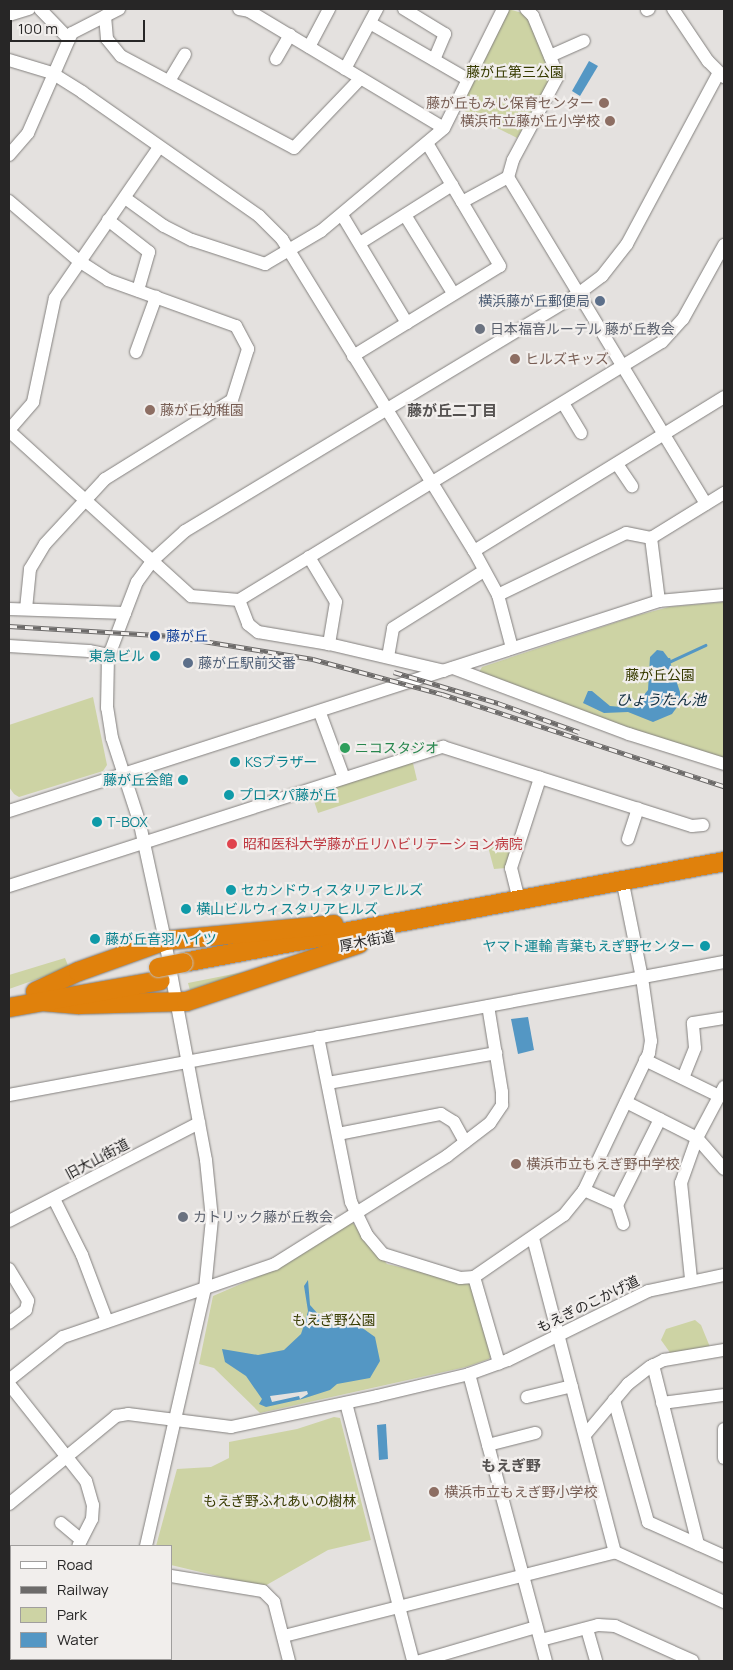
<!DOCTYPE html>
<meta charset="utf-8">
<style>
body{margin:0}
#map{position:relative;width:733px;height:1670px;overflow:hidden;background:#e4e1df;font-family:Manrope,"Noto Sans JP",sans-serif}
div>[style]{position:absolute}
[style*='--x']{left:calc(var(--x)*1px);top:calc(var(--y)*1px);width:calc(var(--w)*1px);rotate:calc(var(--a)*1deg)}
.green>*{inset:0;background:#cdd3a4}
.water>*{inset:0;background:#5497c4}
.pier>*{inset:0;background:#e4e1df}
.stream>*{height:2.5px;margin:-1.25px;padding:0 1.25px;transform-origin:1.25px;border-radius:1.25px;background:#5497c4}
.roads{filter:drop-shadow(0 0 1px #83807e) drop-shadow(0 0 1px #83807e)}
.minor>*{height:12px;margin:-6px;padding:0 6px;transform-origin:6px;border-radius:6px;background:#fff}
.highway>*{height:19px;margin:-9.5px;padding:0 9.5px;transform-origin:9.5px;border-radius:9.5px;background:#e0810c}
.rail>*{height:4.5px;margin-top:-2.25px;transform-origin:0;background:repeating-linear-gradient(90deg,#f1eeec 0 8px,#6c6a69 0 16px);box-sizing:border-box;border-block:1px solid #6c6a69}
.bridges{filter:drop-shadow(0 0 1px #bebebe) drop-shadow(0 0 1px #bebebe)}
.highway-bridge>*{height:19px;margin:-9.5px;padding:0 9.5px;transform-origin:9.5px;border-radius:9.5px;background:#e0810c}
.dots>*{width:14px;height:14px;translate:-50% -50%;box-sizing:border-box;border:2px solid #f1eeec;border-radius:50%}
span{translate:-50% -50%;white-space:nowrap;text-align:center;line-height:1.15;-webkit-text-stroke:4.5px #f1eeec;paint-order:stroke}
.park-label{font-size:14px;color:#373b00}
.education-label{font-size:14px;color:#785e54}
.right{translate:-100% -50%;text-align:right}
.left{translate:0 -50%;text-align:left}
.service-label{font-size:14px;color:#4e5e75}
.worship-label{font-size:14px;color:#5b616d}
.transit-label{font-size:14px;color:#164399}
.culture-label{font-size:14px;color:#0d838f}
.leisure-label{font-size:14px;color:#27864d}
.health-label{font-size:14px;color:#be3a42}
.street-label{font-size:14px;color:#272626}
.neighbourhood-label{font-size:15px;color:#545150;font-weight:700}
.water-label{font-size:15px;color:#0e2c3f;font-style:italic}
.frame{position:absolute;inset:0;border:10px solid #272626;pointer-events:none}
.legend{position:absolute;left:10px;top:1545px;width:162px;height:115px;box-sizing:border-box;background:#f1eeec;border:1px solid #a09e9d;margin:0;padding:6px 9px;list-style:none;font-size:15px;color:#272626}
.legend li{display:flex;align-items:center;gap:10px;height:25px}
.legend b{width:25px;border:1px solid #a09e9d}
.scale{position:absolute;left:10px;top:20px;width:135px;height:22px;box-sizing:border-box;border:2px solid #272626;border-top:0;padding-left:6px;font-size:15px;line-height:18px;white-space:nowrap;color:#272626;-webkit-text-stroke:4px #f1eeec;paint-order:stroke}
</style>
<div id="map">
<div class="green">
<i style="clip-path:polygon(508px 9px,526px 14px,553px 76px,517px 138px,459px 108px)"></i>
<i style="clip-path:polygon(724px 602px,724px 762px,478px 674px,482px 667px,635px 616px,669px 607px)"></i>
<i style="clip-path:polygon(93px 697px,107px 765px,103px 771px,19px 797px,14px 794px,9px 787px,9px 725px)"></i>
<i style="clip-path:polygon(412px 759px,417px 780px,318px 813px,311px 792px)"></i>
<i style="clip-path:polygon(487px 843px,512px 851px,506px 868px,494px 869px)"></i>
<i style="clip-path:polygon(65px 958px,69px 968px,9px 989px,9px 975px)"></i>
<i style="clip-path:polygon(279px 965px,191px 994px,188px 983px)"></i>
<i style="clip-path:polygon(348px 1221px,353px 1223px,387px 1264px,473px 1284px,493px 1353px,489px 1359px,466px 1367px,260px 1413px,214px 1368px,199px 1364px,213px 1296px,278px 1268px)"></i>
<i style="clip-path:polygon(695px 1320px,701px 1325px,710px 1347px,671px 1354px,661px 1340px,666px 1329px)"></i>
<i style="clip-path:polygon(334px 1417px,340px 1418px,371px 1540px,328px 1550px,263px 1587px,171px 1565px,171px 1546px,156px 1546px,177px 1469px,211px 1467px,229px 1458px,229px 1442px,297px 1429px)"></i>
</div>
<div class="water">
<i style="clip-path:polygon(589px 61px,598px 66px,580px 96px,572px 91px)"></i>
<i style="clip-path:polygon(657px 650px,663px 651px,669px 659px,680px 692px,680px 703px,672px 714px,653px 722px,628px 712px,604px 713px,583px 703px,588px 691px,592px 691px,610px 706px,633px 708px,648px 690px,650px 657px)"></i>
<i style="clip-path:polygon(528px 1017px,534px 1050px,518px 1054px,511px 1019px)"></i>
<i style="clip-path:polygon(308px 1280px,310px 1305px,318px 1314px,361px 1327px,375px 1337px,380px 1361px,370px 1378px,337px 1384px,330px 1390px,302px 1399px,266px 1407px,259px 1404px,262px 1399px,246px 1376px,225px 1362px,222px 1349px,258px 1355px,284px 1350px,301px 1334px,305px 1322px,308px 1311px,304px 1286px)"></i>
<i style="clip-path:polygon(386px 1424px,388px 1459px,379px 1460px,377px 1425px)"></i>
</div>
<div class="pier">
<i style="clip-path:polygon(307px 1391px,308px 1394px,300px 1399px,299px 1396px,272px 1402px,270px 1396px)"></i>
</div>
<div class="stream">
<i style="--x:669;--y:659;--w:3;--a:90"></i>
<i style="--x:669;--y:662;--w:40;--a:-25"></i>
</div>
<div class="roads">
<div class="minor">
<i style="--x:40;--y:9;--w:42;--a:46"></i>
<i style="--x:239;--y:9;--w:10;--a:11"></i>
<i style="--x:249;--y:11;--w:227;--a:31"></i>
<i style="--x:404;--y:9;--w:48;--a:31.4"></i>
<i style="--x:445;--y:34;--w:28;--a:113"></i>
<i style="--x:526;--y:9;--w:10;--a:45"></i>
<i style="--x:533;--y:16;--w:65;--a:67.4"></i>
<i style="--x:558;--y:76;--w:95;--a:118.2"></i>
<i style="--x:513;--y:160;--w:18;--a:106"></i>
<i style="--x:508;--y:177;--w:382;--a:58.8"></i>
<i style="--x:673;--y:9;--w:63;--a:56.1"></i>
<i style="--x:708;--y:61;--w:23;--a:45"></i>
<i style="--x:647;--y:10;--w:2;--a:-27"></i>
<i style="--x:9;--y:15;--w:21;--a:-17"></i>
<i style="--x:105;--y:16;--w:23;--a:85"></i>
<i style="--x:107;--y:39;--w:22;--a:51"></i>
<i style="--x:121;--y:56;--w:196;--a:28"></i>
<i style="--x:294;--y:148;--w:95;--a:-46.3"></i>
<i style="--x:370;--y:23;--w:112;--a:30"></i>
<i style="--x:309;--y:47;--w:43;--a:-62.2"></i>
<i style="--x:550;--y:56;--w:37;--a:-24"></i>
<i style="--x:276;--y:59;--w:28;--a:-60"></i>
<i style="--x:9;--y:60;--w:45;--a:16.8"></i>
<i style="--x:52;--y:73;--w:36;--a:32"></i>
<i style="--x:82;--y:92;--w:216;--a:35"></i>
<i style="--x:259;--y:216;--w:33;--a:45"></i>
<i style="--x:282;--y:239;--w:366;--a:58.4"></i>
<i style="--x:474;--y:551;--w:50;--a:61.4"></i>
<i style="--x:498;--y:595;--w:55;--a:75.2"></i>
<i style="--x:345;--y:69;--w:68;--a:-61.9"></i>
<i style="--x:169;--y:81;--w:31;--a:-59"></i>
<i style="--x:9;--y:155;--w:29;--a:-49"></i>
<i style="--x:28;--y:133;--w:109;--a:-66.3"></i>
<i style="--x:72;--y:33;--w:53;--a:-27.1"></i>
<i style="--x:125;--y:198;--w:48;--a:35.7"></i>
<i style="--x:164;--y:226;--w:31;--a:27"></i>
<i style="--x:192;--y:240;--w:77;--a:18.2"></i>
<i style="--x:265;--y:264;--w:65;--a:-30.5"></i>
<i style="--x:321;--y:231;--w:160;--a:-39.9"></i>
<i style="--x:444;--y:128;--w:133;--a:-63.6"></i>
<i style="--x:9;--y:201;--w:92;--a:40.6"></i>
<i style="--x:79;--y:261;--w:35;--a:33"></i>
<i style="--x:108;--y:280;--w:136;--a:19.8"></i>
<i style="--x:236;--y:326;--w:26;--a:62"></i>
<i style="--x:248;--y:349;--w:53;--a:107.4"></i>
<i style="--x:232;--y:400;--w:150;--a:148.1"></i>
<i style="--x:105;--y:479;--w:88;--a:132.7"></i>
<i style="--x:45;--y:544;--w:29;--a:121"></i>
<i style="--x:30;--y:569;--w:40;--a:95.7"></i>
<i style="--x:462;--y:202;--w:52;--a:-28.5"></i>
<i style="--x:342;--y:215;--w:126;--a:59"></i>
<i style="--x:405;--y:215;--w:92;--a:58.4"></i>
<i style="--x:108;--y:220;--w:52;--a:38"></i>
<i style="--x:149;--y:252;--w:40;--a:106"></i>
<i style="--x:360;--y:243;--w:109;--a:-32.2"></i>
<i style="--x:136;--y:352;--w:59;--a:-70"></i>
<i style="--x:353;--y:356;--w:172;--a:-31.5"></i>
<i style="--x:500;--y:266;--w:143;--a:-120.7"></i>
<i style="--x:563;--y:403;--w:35;--a:59"></i>
<i style="--x:9;--y:430;--w:37;--a:-49"></i>
<i style="--x:33;--y:402;--w:106;--a:-78.1"></i>
<i style="--x:55;--y:298;--w:183;--a:-55.4"></i>
<i style="--x:9;--y:431;--w:246;--a:42.2"></i>
<i style="--x:191;--y:596;--w:48;--a:4.8"></i>
<i style="--x:239;--y:600;--w:495;--a:-31.4"></i>
<i style="--x:662;--y:342;--w:31;--a:-48"></i>
<i style="--x:683;--y:319;--w:85;--a:-61"></i>
<i style="--x:617;--y:464;--w:27;--a:56"></i>
<i style="--x:474;--y:551;--w:294;--a:-31.6"></i>
<i style="--x:309;--y:557;--w:52;--a:59"></i>
<i style="--x:336;--y:602;--w:43;--a:99.5"></i>
<i style="--x:498;--y:595;--w:142;--a:-25.8"></i>
<i style="--x:626;--y:533;--w:25;--a:11"></i>
<i style="--x:239;--y:600;--w:26;--a:69"></i>
<i style="--x:248;--y:624;--w:13;--a:39"></i>
<i style="--x:258;--y:632;--w:72;--a:9.6"></i>
<i style="--x:329;--y:644;--w:118;--a:13.2"></i>
<i style="--x:659;--y:601;--w:64;--a:-97.2"></i>
<i style="--x:651;--y:538;--w:86;--a:-31.7"></i>
<i style="--x:9;--y:609;--w:116;--a:2"></i>
<i style="--x:9;--y:646;--w:80;--a:3.6"></i>
<i style="--x:89;--y:651;--w:20;--a:11"></i>
<i style="--x:388;--y:657;--w:29;--a:-80"></i>
<i style="--x:393;--y:628;--w:107;--a:-32.1"></i>
<i style="--x:453;--y:668;--w:188;--a:20.6"></i>
<i style="--x:629;--y:734;--w:100;--a:17.5"></i>
<i style="--x:320;--y:713;--w:69;--a:69.7"></i>
<i style="--x:9;--y:811;--w:683;--a:-17.9"></i>
<i style="--x:659;--y:601;--w:65;--a:-5.3"></i>
<i style="--x:628;--y:839;--w:32;--a:-72"></i>
<i style="--x:9;--y:886;--w:456;--a:-17.8"></i>
<i style="--x:443;--y:747;--w:261;--a:17.6"></i>
<i style="--x:692;--y:826;--w:11;--a:-5"></i>
<i style="--x:519;--y:900;--w:33;--a:-104"></i>
<i style="--x:511;--y:868;--w:95;--a:-72.1"></i>
<i style="--x:318;--y:1037;--w:168;--a:78.7"></i>
<i style="--x:351;--y:1202;--w:37;--a:64"></i>
<i style="--x:367;--y:1235;--w:25;--a:50"></i>
<i style="--x:383;--y:1254;--w:81;--a:17.3"></i>
<i style="--x:460;--y:1278;--w:14;--a:-4"></i>
<i style="--x:474;--y:1277;--w:90;--a:73.8"></i>
<i style="--x:645;--y:1060;--w:82;--a:25.9"></i>
<i style="--x:683;--y:1078;--w:32;--a:-68"></i>
<i style="--x:695;--y:1048;--w:25;--a:-95"></i>
<i style="--x:693;--y:1023;--w:31;--a:-9"></i>
<i style="--x:328;--y:1083;--w:171;--a:-10.1"></i>
<i style="--x:9;--y:1095;--w:727;--a:-10.54"></i>
<i style="--x:626;--y:1102;--w:80;--a:26.9"></i>
<i style="--x:697;--y:1138;--w:41;--a:48.9"></i>
<i style="--x:338;--y:1134;--w:105;--a:-11"></i>
<i style="--x:441;--y:1114;--w:15;--a:32"></i>
<i style="--x:454;--y:1122;--w:23;--a:61"></i>
<i style="--x:584;--y:1190;--w:36;--a:24"></i>
<i style="--x:617;--y:1205;--w:96;--a:-63.4"></i>
<i style="--x:54;--y:1199;--w:63;--a:63.4"></i>
<i style="--x:82;--y:1255;--w:71;--a:69.3"></i>
<i style="--x:617;--y:1205;--w:20;--a:72"></i>
<i style="--x:9;--y:1221;--w:214;--a:-27.3"></i>
<i style="--x:533;--y:1238;--w:325;--a:75.4"></i>
<i style="--x:9;--y:1269;--w:37;--a:59"></i>
<i style="--x:28;--y:1301;--w:9;--a:103"></i>
<i style="--x:26;--y:1310;--w:21;--a:143"></i>
<i style="--x:474;--y:1277;--w:109;--a:-34.6"></i>
<i style="--x:564;--y:1215;--w:32;--a:-51"></i>
<i style="--x:584;--y:1190;--w:152;--a:-64.6"></i>
<i style="--x:649;--y:1053;--w:12;--a:-81"></i>
<i style="--x:651;--y:1041;--w:64;--a:-98.1"></i>
<i style="--x:642;--y:978;--w:91;--a:-101.4"></i>
<i style="--x:691;--y:1279;--w:97;--a:-95.9"></i>
<i style="--x:681;--y:1183;--w:48;--a:-70.4"></i>
<i style="--x:697;--y:1138;--w:58;--a:-62.1"></i>
<i style="--x:653;--y:1365;--w:185;--a:75.9"></i>
<i style="--x:469;--y:1374;--w:297;--a:75"></i>
<i style="--x:9;--y:1380;--w:69;--a:-38.5"></i>
<i style="--x:63;--y:1337;--w:224;--a:-19"></i>
<i style="--x:275;--y:1264;--w:203;--a:-32.1"></i>
<i style="--x:447;--y:1156;--w:54;--a:-37.5"></i>
<i style="--x:490;--y:1123;--w:22;--a:-56"></i>
<i style="--x:502;--y:1105;--w:13;--a:-90"></i>
<i style="--x:502;--y:1092;--w:87;--a:-99.2"></i>
<i style="--x:9;--y:1384;--w:124;--a:51.6"></i>
<i style="--x:86;--y:1481;--w:25;--a:74"></i>
<i style="--x:93;--y:1505;--w:14;--a:94"></i>
<i style="--x:92;--y:1519;--w:30;--a:117"></i>
<i style="--x:527;--y:1397;--w:46;--a:-13.7"></i>
<i style="--x:614;--y:1400;--w:127;--a:74.4"></i>
<i style="--x:648;--y:1522;--w:83;--a:24.1"></i>
<i style="--x:346;--y:1403;--w:267;--a:75.4"></i>
<i style="--x:662;--y:1403;--w:63;--a:-7.4"></i>
<i style="--x:724;--y:1429;--w:29;--a:90"></i>
<i style="--x:585;--y:1435;--w:67;--a:-49.9"></i>
<i style="--x:628;--y:1384;--w:28;--a:-38"></i>
<i style="--x:650;--y:1367;--w:16;--a:-27"></i>
<i style="--x:664;--y:1360;--w:61;--a:-9.5"></i>
<i style="--x:488;--y:1445;--w:49;--a:-14.3"></i>
<i style="--x:9;--y:1504;--w:139;--a:-39.4"></i>
<i style="--x:116;--y:1416;--w:12;--a:-9"></i>
<i style="--x:128;--y:1414;--w:104;--a:7.2"></i>
<i style="--x:231;--y:1427;--w:149;--a:-12"></i>
<i style="--x:377;--y:1396;--w:95;--a:-13.4"></i>
<i style="--x:469;--y:1374;--w:41;--a:-19.7"></i>
<i style="--x:508;--y:1360;--w:156;--a:-26.2"></i>
<i style="--x:648;--y:1291;--w:78;--a:-11.9"></i>
<i style="--x:61;--y:1523;--w:26;--a:40"></i>
<i style="--x:146;--y:1546;--w:264;--a:-77.1"></i>
<i style="--x:205;--y:1289;--w:70;--a:-84.3"></i>
<i style="--x:212;--y:1219;--w:59;--a:-95.8"></i>
<i style="--x:206;--y:1160;--w:224;--a:-100.6"></i>
<i style="--x:165;--y:940;--w:119;--a:-102.2"></i>
<i style="--x:140;--y:824;--w:90;--a:-108"></i>
<i style="--x:112;--y:738;--w:30;--a:-99"></i>
<i style="--x:107;--y:708;--w:50;--a:-88.9"></i>
<i style="--x:108;--y:658;--w:48;--a:-69.3"></i>
<i style="--x:125;--y:613;--w:33;--a:-69"></i>
<i style="--x:137;--y:582;--w:26;--a:-54"></i>
<i style="--x:152;--y:561;--w:45;--a:-42.3"></i>
<i style="--x:185;--y:531;--w:459;--a:-31.1"></i>
<i style="--x:578;--y:294;--w:30;--a:-37"></i>
<i style="--x:602;--y:276;--w:41;--a:-52"></i>
<i style="--x:627;--y:244;--w:193;--a:-61.8"></i>
<i style="--x:171;--y:1576;--w:93;--a:9.3"></i>
<i style="--x:263;--y:1591;--w:16;--a:45"></i>
<i style="--x:274;--y:1602;--w:61;--a:75.7"></i>
<i style="--x:587;--y:1629;--w:33;--a:74"></i>
<i style="--x:284;--y:1636;--w:341;--a:-14.2"></i>
<i style="--x:615;--y:1552;--w:120;--a:24.6"></i>
<i style="--x:541;--y:1640;--w:59;--a:-14.7"></i>
<i style="--x:598;--y:1625;--w:17;--a:3"></i>
<i style="--x:615;--y:1626;--w:85;--a:24.2"></i>
<i style="--x:9;--y:1650;--w:4;--a:56"></i>
<i style="--x:129;--y:1659;--w:2;--a:63"></i>
<i style="--x:23;--y:1661;--w:25;--a:-5"></i>
<i style="--x:420;--y:1661;--w:121;--a:-16.3"></i>
</div>
<div class="highway">
<i style="--x:183;--y:962;--w:550;--a:-10.57"></i>
<i style="--x:35;--y:991;--w:47;--a:-24.9"></i>
<i style="--x:78;--y:971;--w:92;--a:-19.6"></i>
<i style="--x:165;--y:940;--w:169;--a:-5.4"></i>
<i style="--x:42;--y:1001;--w:36;--a:5"></i>
<i style="--x:78;--y:1004;--w:108;--a:-1.6"></i>
<i style="--x:186;--y:1001;--w:182;--a:-18.5"></i>
<i style="--x:9;--y:1007;--w:153;--a:-10.1"></i>
</div>
</div>
<div class="rail">
<i style="--x:9;--y:626;--w:164;--a:3.5"></i>
<i style="--x:173;--y:636;--w:142;--a:9.3"></i>
<i style="--x:313;--y:659;--w:134;--a:15.2"></i>
<i style="--x:442;--y:694;--w:297;--a:18.1"></i>
<i style="--x:394;--y:672;--w:109;--a:16.6"></i>
<i style="--x:498;--y:703;--w:86;--a:19.7"></i>
</div>
<div class="bridges">
<div class="highway-bridge">
<i style="--x:158;--y:967;--w:25;--a:-11"></i>
</div>
</div>
<div class="dots">
<i style="left:604px;top:103px;background:#8d6e63"></i>
<i style="left:610px;top:121px;background:#8d6e63"></i>
<i style="left:600px;top:301px;background:#5c6f8a"></i>
<i style="left:480px;top:329px;background:#6b7280"></i>
<i style="left:515px;top:359px;background:#8d6e63"></i>
<i style="left:150px;top:410px;background:#8d6e63"></i>
<i style="left:155px;top:636px;background:#1a4fb4"></i>
<i style="left:155px;top:656px;background:#0f9aa8"></i>
<i style="left:188px;top:663px;background:#5c6f8a"></i>
<i style="left:345px;top:748px;background:#2e9e5b"></i>
<i style="left:235px;top:762px;background:#0f9aa8"></i>
<i style="left:183px;top:780px;background:#0f9aa8"></i>
<i style="left:229px;top:795px;background:#0f9aa8"></i>
<i style="left:97px;top:822px;background:#0f9aa8"></i>
<i style="left:232px;top:844px;background:#e0444e"></i>
<i style="left:231px;top:890px;background:#0f9aa8"></i>
<i style="left:186px;top:909px;background:#0f9aa8"></i>
<i style="left:95px;top:939px;background:#0f9aa8"></i>
<i style="left:705px;top:946px;background:#0f9aa8"></i>
<i style="left:516px;top:1164px;background:#8d6e63"></i>
<i style="left:183px;top:1217px;background:#6b7280"></i>
<i style="left:434px;top:1492px;background:#8d6e63"></i>
</div>
<div class="park-label">
<span style="left:515px;top:72px">藤が丘第三公園</span>
<span style="left:660px;top:675px">藤が丘公園</span>
<span style="left:334px;top:1320px">もえぎ野公園</span>
<span style="left:280px;top:1501px">もえぎ野ふれあいの樹林</span>
</div>
<div class="education-label">
<span class="right" style="left:594px;top:103px">藤が丘もみじ保育センター</span>
<span class="right" style="left:600px;top:121px">横浜市立藤が丘小学校</span>
<span class="left" style="left:525px;top:359px">ヒルズキッズ</span>
<span class="left" style="left:160px;top:410px">藤が丘幼稚園</span>
<span class="left" style="left:526px;top:1164px">横浜市立もえぎ野中学校</span>
<span class="left" style="left:444px;top:1492px">横浜市立もえぎ野小学校</span>
</div>
<div class="service-label">
<span class="right" style="left:590px;top:301px">横浜藤が丘郵便局</span>
<span class="left" style="left:198px;top:663px">藤が丘駅前交番</span>
</div>
<div class="worship-label">
<span class="left" style="left:490px;top:329px">日本福音ルーテル 藤が丘教会</span>
<span class="left" style="left:193px;top:1217px">カトリック藤が丘教会</span>
</div>
<div class="transit-label">
<span class="left" style="left:166px;top:636px">藤が丘</span>
</div>
<div class="culture-label">
<span class="right" style="left:145px;top:656px">東急ビル</span>
<span class="left" style="left:245px;top:762px">KSブラザー</span>
<span class="right" style="left:173px;top:780px">藤が丘会館</span>
<span class="left" style="left:239px;top:795px">プロスパ藤が丘</span>
<span class="left" style="left:107px;top:822px">T-BOX</span>
<span class="left" style="left:241px;top:890px">セカンドウィスタリアヒルズ</span>
<span class="left" style="left:196px;top:909px">横山ビルウィスタリアヒルズ</span>
<span class="left" style="left:105px;top:939px">藤が丘音羽ハイツ</span>
<span class="right" style="left:695px;top:946px">ヤマト運輸 青葉もえぎ野センター</span>
</div>
<div class="leisure-label">
<span class="left" style="left:355px;top:748px">ニコスタジオ</span>
</div>
<div class="health-label">
<span class="left" style="left:243px;top:844px">昭和医科大学藤が丘リハビリテーション病院</span>
</div>
<div class="street-label">
<span style="left:367px;top:941px;rotate:-11deg">厚木街道</span>
<span style="left:97px;top:1159px;rotate:-28deg">旧大山街道</span>
<span style="left:588px;top:1304px;rotate:-26deg">もえぎのこかげ道</span>
</div>
<div class="neighbourhood-label">
<span style="left:452px;top:411px">藤が丘二丁目</span>
<span style="left:511px;top:1466px">もえぎ野</span>
</div>
<div class="water-label">
<span style="left:661px;top:700px">ひょうたん池</span>
</div>
<div class="frame"></div>
<ul class="legend">
<li><b style="height:6px;background:#fff"></b>Road</li>
<li><b style="height:6px;background:#6c6a69"></b>Railway</li>
<li><b style="height:14px;background:#cdd3a4"></b>Park</li>
<li><b style="height:14px;background:#5497c4"></b>Water</li>
</ul>
<div class="scale">100 m</div>
</div>
